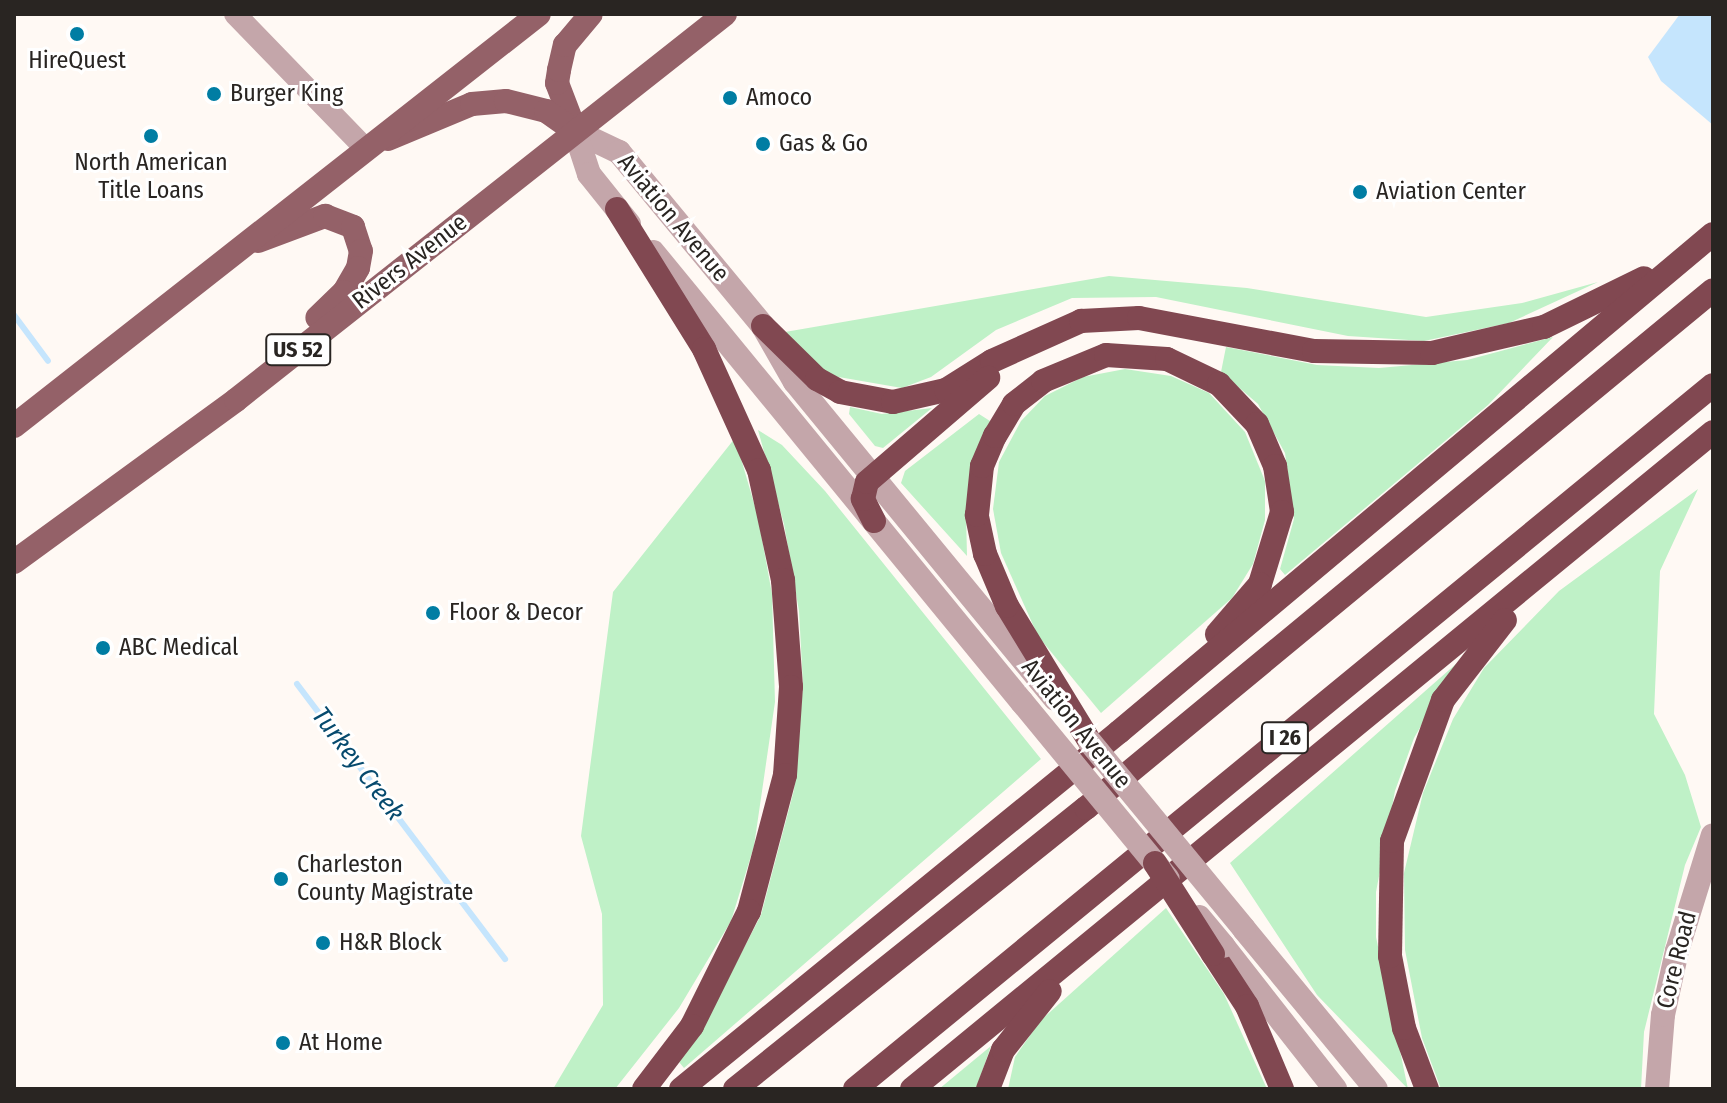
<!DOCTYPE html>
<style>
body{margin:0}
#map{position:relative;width:1727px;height:1103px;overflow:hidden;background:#fff9f4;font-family:"Fira Sans Condensed",sans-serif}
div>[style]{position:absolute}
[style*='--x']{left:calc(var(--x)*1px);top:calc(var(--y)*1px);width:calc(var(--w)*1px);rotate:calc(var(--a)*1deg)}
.green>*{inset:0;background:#bff1c7}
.water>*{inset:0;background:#c5e5fd}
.stream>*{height:6px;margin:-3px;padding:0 3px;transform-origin:3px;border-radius:3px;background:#c5e5fd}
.minor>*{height:22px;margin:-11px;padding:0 11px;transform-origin:11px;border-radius:11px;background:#c4a6aa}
.tertiary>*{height:24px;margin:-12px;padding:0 12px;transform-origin:12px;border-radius:12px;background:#c4a6aa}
.primary>*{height:24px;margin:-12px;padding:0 12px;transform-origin:12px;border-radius:12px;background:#946168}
.motorway>*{height:24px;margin:-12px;padding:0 12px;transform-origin:12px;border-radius:12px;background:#814851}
.tertiary-bridge>*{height:24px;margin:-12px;padding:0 12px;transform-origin:12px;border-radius:12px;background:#c4a6aa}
.motorway-bridge>*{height:24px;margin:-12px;padding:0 12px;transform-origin:12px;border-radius:12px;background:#814851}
.dots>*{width:22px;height:22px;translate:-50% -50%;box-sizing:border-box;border:4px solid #fff;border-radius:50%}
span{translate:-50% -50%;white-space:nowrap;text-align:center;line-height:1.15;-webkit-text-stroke:6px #fff;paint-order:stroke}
.shield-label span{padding:2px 6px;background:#fff;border:2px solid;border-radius:6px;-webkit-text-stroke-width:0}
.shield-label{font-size:22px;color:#292522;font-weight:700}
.poi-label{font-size:24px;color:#292522}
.left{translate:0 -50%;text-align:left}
.street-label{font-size:24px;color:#292522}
.water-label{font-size:26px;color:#064a6e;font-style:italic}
.frame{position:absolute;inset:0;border:16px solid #292522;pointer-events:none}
</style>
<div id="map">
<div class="green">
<i style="clip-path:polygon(1109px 276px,1247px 288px,1426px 317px,1522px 303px,1598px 282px,1509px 323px,1424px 341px,1348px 336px,1156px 297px,1072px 298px,996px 330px,931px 377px,902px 388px,827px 375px,785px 332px)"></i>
<i style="clip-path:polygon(1553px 337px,1488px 405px,1285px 575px,1280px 569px,1294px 519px,1285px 453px,1258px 404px,1221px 372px,1226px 347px,1317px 365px,1379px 368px,1467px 360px)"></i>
<i style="clip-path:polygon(1125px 369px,1171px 376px,1209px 393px,1245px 432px,1265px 481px,1265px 520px,1253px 564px,1232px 598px,1101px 713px,1038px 636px,1001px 553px,993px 509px,999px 462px,1021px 421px,1045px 396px,1083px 377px)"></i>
<i style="clip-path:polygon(850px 407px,882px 414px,932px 408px,883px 448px,875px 446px,849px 414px)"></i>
<i style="clip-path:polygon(979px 414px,990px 421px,966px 514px,967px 556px,901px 483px,905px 471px)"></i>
<i style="clip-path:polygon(758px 430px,782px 445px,825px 491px,1041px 759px,684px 1068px,679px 1062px,699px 1035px,761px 915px,794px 790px,803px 685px,799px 611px,784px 524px)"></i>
<i style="clip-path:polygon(735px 438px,758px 517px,772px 594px,775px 702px,754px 846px,731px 921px,679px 1008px,615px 1089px,553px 1089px,603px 1005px,602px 914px,581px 836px,613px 592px)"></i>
<i style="clip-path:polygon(1698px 489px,1660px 571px,1654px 714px,1685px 775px,1701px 827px,1685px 865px,1644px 1032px,1641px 1089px,1441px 1089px,1422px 1038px,1405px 950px,1404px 873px,1423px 793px,1453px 719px,1484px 668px,1559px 591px)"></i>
<i style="clip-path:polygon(1457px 663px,1414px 738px,1395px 791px,1376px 892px,1376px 937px,1408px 1089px,1317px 995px,1230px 863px)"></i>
<i style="clip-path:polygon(1166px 908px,1224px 994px,1267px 1089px,1008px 1089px,1015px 1057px,1040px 1021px)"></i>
<i style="clip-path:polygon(991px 1046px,976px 1089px,939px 1089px)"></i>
</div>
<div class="water">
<i style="clip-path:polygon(1680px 14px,1713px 14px,1713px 125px,1661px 81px,1648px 57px)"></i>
</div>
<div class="stream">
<i style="--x:14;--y:315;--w:57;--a:53.5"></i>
<i style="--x:297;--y:684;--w:345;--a:52.9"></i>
</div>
<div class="minor">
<i style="--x:235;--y:14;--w:185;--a:45.9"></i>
</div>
<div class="tertiary">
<i style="--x:575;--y:131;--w:49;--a:25.5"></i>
<i style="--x:619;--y:152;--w:226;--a:50.4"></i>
<i style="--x:763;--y:326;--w:64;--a:60.3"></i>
<i style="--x:795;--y:382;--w:410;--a:50.6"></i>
<i style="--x:575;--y:131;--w:45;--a:72"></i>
<i style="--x:589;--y:174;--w:64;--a:51.3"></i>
<i style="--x:653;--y:252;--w:582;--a:50.65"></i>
<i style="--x:1244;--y:929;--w:207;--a:50.5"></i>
<i style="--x:1223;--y:946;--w:182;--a:51.9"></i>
<i style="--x:1657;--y:1089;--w:74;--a:-85.4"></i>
<i style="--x:1663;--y:1015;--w:66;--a:-77.7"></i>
<i style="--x:1677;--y:951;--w:121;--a:-72.8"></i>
</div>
<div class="primary">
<i style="--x:575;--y:130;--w:50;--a:-111"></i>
<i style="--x:557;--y:83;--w:13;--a:-81"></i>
<i style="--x:559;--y:70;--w:26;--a:-77"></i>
<i style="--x:565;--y:45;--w:40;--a:-50"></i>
<i style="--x:388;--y:139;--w:91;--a:-22.6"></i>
<i style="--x:472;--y:104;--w:34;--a:-5"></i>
<i style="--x:506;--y:101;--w:41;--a:14"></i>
<i style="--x:546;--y:111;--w:35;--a:35"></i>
<i style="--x:258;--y:241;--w:72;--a:-20.5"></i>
<i style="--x:325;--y:216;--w:30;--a:21"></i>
<i style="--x:353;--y:227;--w:25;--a:72"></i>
<i style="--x:361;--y:251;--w:17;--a:100"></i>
<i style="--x:358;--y:268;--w:28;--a:120"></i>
<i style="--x:344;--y:292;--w:37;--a:136"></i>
<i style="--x:14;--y:426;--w:667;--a:-38.12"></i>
<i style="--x:14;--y:562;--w:275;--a:-36.1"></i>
<i style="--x:236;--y:400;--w:623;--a:-38.29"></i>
</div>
<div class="motorway">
<i style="--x:617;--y:209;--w:165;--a:58.1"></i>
<i style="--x:704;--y:349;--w:133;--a:65.6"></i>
<i style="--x:759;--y:470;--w:113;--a:77.7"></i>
<i style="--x:783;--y:580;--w:107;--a:85.7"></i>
<i style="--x:791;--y:687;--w:88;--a:93.9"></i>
<i style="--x:785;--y:775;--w:141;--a:104.8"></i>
<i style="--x:749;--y:911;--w:128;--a:116.4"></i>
<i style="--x:692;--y:1026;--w:79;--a:127.3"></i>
<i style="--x:763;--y:326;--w:76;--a:44.5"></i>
<i style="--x:817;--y:379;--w:26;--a:29"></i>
<i style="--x:840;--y:392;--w:54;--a:10.7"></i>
<i style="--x:893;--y:402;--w:54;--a:-12.8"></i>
<i style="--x:946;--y:390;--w:54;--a:-32.2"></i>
<i style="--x:992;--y:361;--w:98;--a:-24.2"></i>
<i style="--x:1081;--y:321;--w:58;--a:-3"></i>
<i style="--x:1139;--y:318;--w:178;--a:10.7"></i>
<i style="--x:1314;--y:351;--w:118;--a:1"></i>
<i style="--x:1432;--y:353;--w:115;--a:-13.1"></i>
<i style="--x:1544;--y:327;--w:111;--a:-26.1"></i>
<i style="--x:874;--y:521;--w:25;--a:-117"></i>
<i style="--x:863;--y:499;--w:17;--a:-77"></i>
<i style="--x:867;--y:482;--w:160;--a:-40.7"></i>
<i style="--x:1090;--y:742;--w:159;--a:-121.4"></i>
<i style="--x:1007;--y:606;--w:56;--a:-112.9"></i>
<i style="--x:985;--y:554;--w:40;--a:-102"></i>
<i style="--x:977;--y:515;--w:49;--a:-84.2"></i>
<i style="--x:982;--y:466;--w:33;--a:-67"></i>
<i style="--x:995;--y:436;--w:37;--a:-59"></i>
<i style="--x:1014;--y:404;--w:37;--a:-38"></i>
<i style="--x:1043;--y:381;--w:68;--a:-22.4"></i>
<i style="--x:1106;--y:355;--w:61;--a:3.8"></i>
<i style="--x:1167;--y:359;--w:58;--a:25.7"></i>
<i style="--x:1219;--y:384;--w:55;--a:46.5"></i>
<i style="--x:1257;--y:424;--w:46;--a:66.8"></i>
<i style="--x:1275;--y:466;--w:47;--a:81.3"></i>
<i style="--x:1282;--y:512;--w:75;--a:107"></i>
<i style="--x:1260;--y:584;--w:66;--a:130.7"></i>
<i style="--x:1213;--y:954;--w:62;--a:56.8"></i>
<i style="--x:1247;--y:1006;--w:90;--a:67.1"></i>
<i style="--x:681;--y:1089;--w:565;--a:-39.18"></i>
<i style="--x:1119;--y:732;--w:775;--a:-39.98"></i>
<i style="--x:735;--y:1089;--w:450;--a:-38.7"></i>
<i style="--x:1086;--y:808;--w:813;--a:-39.56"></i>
<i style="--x:855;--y:1089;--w:1110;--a:-39.37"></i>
<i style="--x:912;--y:1089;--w:1036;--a:-39.36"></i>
<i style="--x:988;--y:1089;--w:42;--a:-69"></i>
<i style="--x:1003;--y:1050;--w:75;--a:-51.5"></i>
<i style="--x:1427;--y:1089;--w:65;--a:-110.7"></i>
<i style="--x:1404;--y:1028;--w:73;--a:-101"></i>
<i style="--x:1390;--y:956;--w:115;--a:-89"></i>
<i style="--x:1392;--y:841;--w:150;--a:-70.1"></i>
<i style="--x:1443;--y:700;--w:101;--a:-52.2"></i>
</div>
<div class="tertiary-bridge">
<i style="--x:1022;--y:702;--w:229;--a:50.5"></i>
<i style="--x:1090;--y:742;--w:242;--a:50.5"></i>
<i style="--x:1199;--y:917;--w:38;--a:50"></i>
</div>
<div class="motorway-bridge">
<i style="--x:1155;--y:863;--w:108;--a:57.5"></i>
</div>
<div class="dots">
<i style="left:77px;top:34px;background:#007da3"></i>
<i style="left:214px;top:94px;background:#007da3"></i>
<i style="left:730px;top:98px;background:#007da3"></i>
<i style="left:151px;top:136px;background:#007da3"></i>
<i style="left:763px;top:144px;background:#007da3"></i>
<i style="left:1360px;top:192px;background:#007da3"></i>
<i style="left:433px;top:613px;background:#007da3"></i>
<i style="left:103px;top:648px;background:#007da3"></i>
<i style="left:281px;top:879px;background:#007da3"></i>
<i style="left:323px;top:943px;background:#007da3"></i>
<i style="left:283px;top:1043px;background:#007da3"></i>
</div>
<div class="shield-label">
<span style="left:298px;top:350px">US 52</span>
<span style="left:1285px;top:738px">I 26</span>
</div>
<div class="poi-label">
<span style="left:77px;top:61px">HireQuest</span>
<span class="left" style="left:230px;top:94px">Burger King</span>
<span class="left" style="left:746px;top:98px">Amoco</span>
<span class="left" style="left:779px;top:144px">Gas &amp; Go</span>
<span style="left:151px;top:177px">North American<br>Title Loans</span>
<span class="left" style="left:1376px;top:192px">Aviation Center</span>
<span class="left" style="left:449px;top:613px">Floor &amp; Decor</span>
<span class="left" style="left:119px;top:648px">ABC Medical</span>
<span class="left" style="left:297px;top:879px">Charleston<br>County Magistrate</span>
<span class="left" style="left:339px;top:943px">H&amp;R Block</span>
<span class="left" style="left:299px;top:1043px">At Home</span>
</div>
<div class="street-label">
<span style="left:673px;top:218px;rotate:50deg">Aviation Avenue</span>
<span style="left:410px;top:262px;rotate:-38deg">Rivers Avenue</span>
<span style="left:1076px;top:724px;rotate:51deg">Aviation Avenue</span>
<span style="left:1677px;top:960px;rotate:-76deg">Core Road</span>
</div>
<div class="water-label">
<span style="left:358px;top:764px;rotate:53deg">Turkey Creek</span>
</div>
<div class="frame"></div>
</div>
